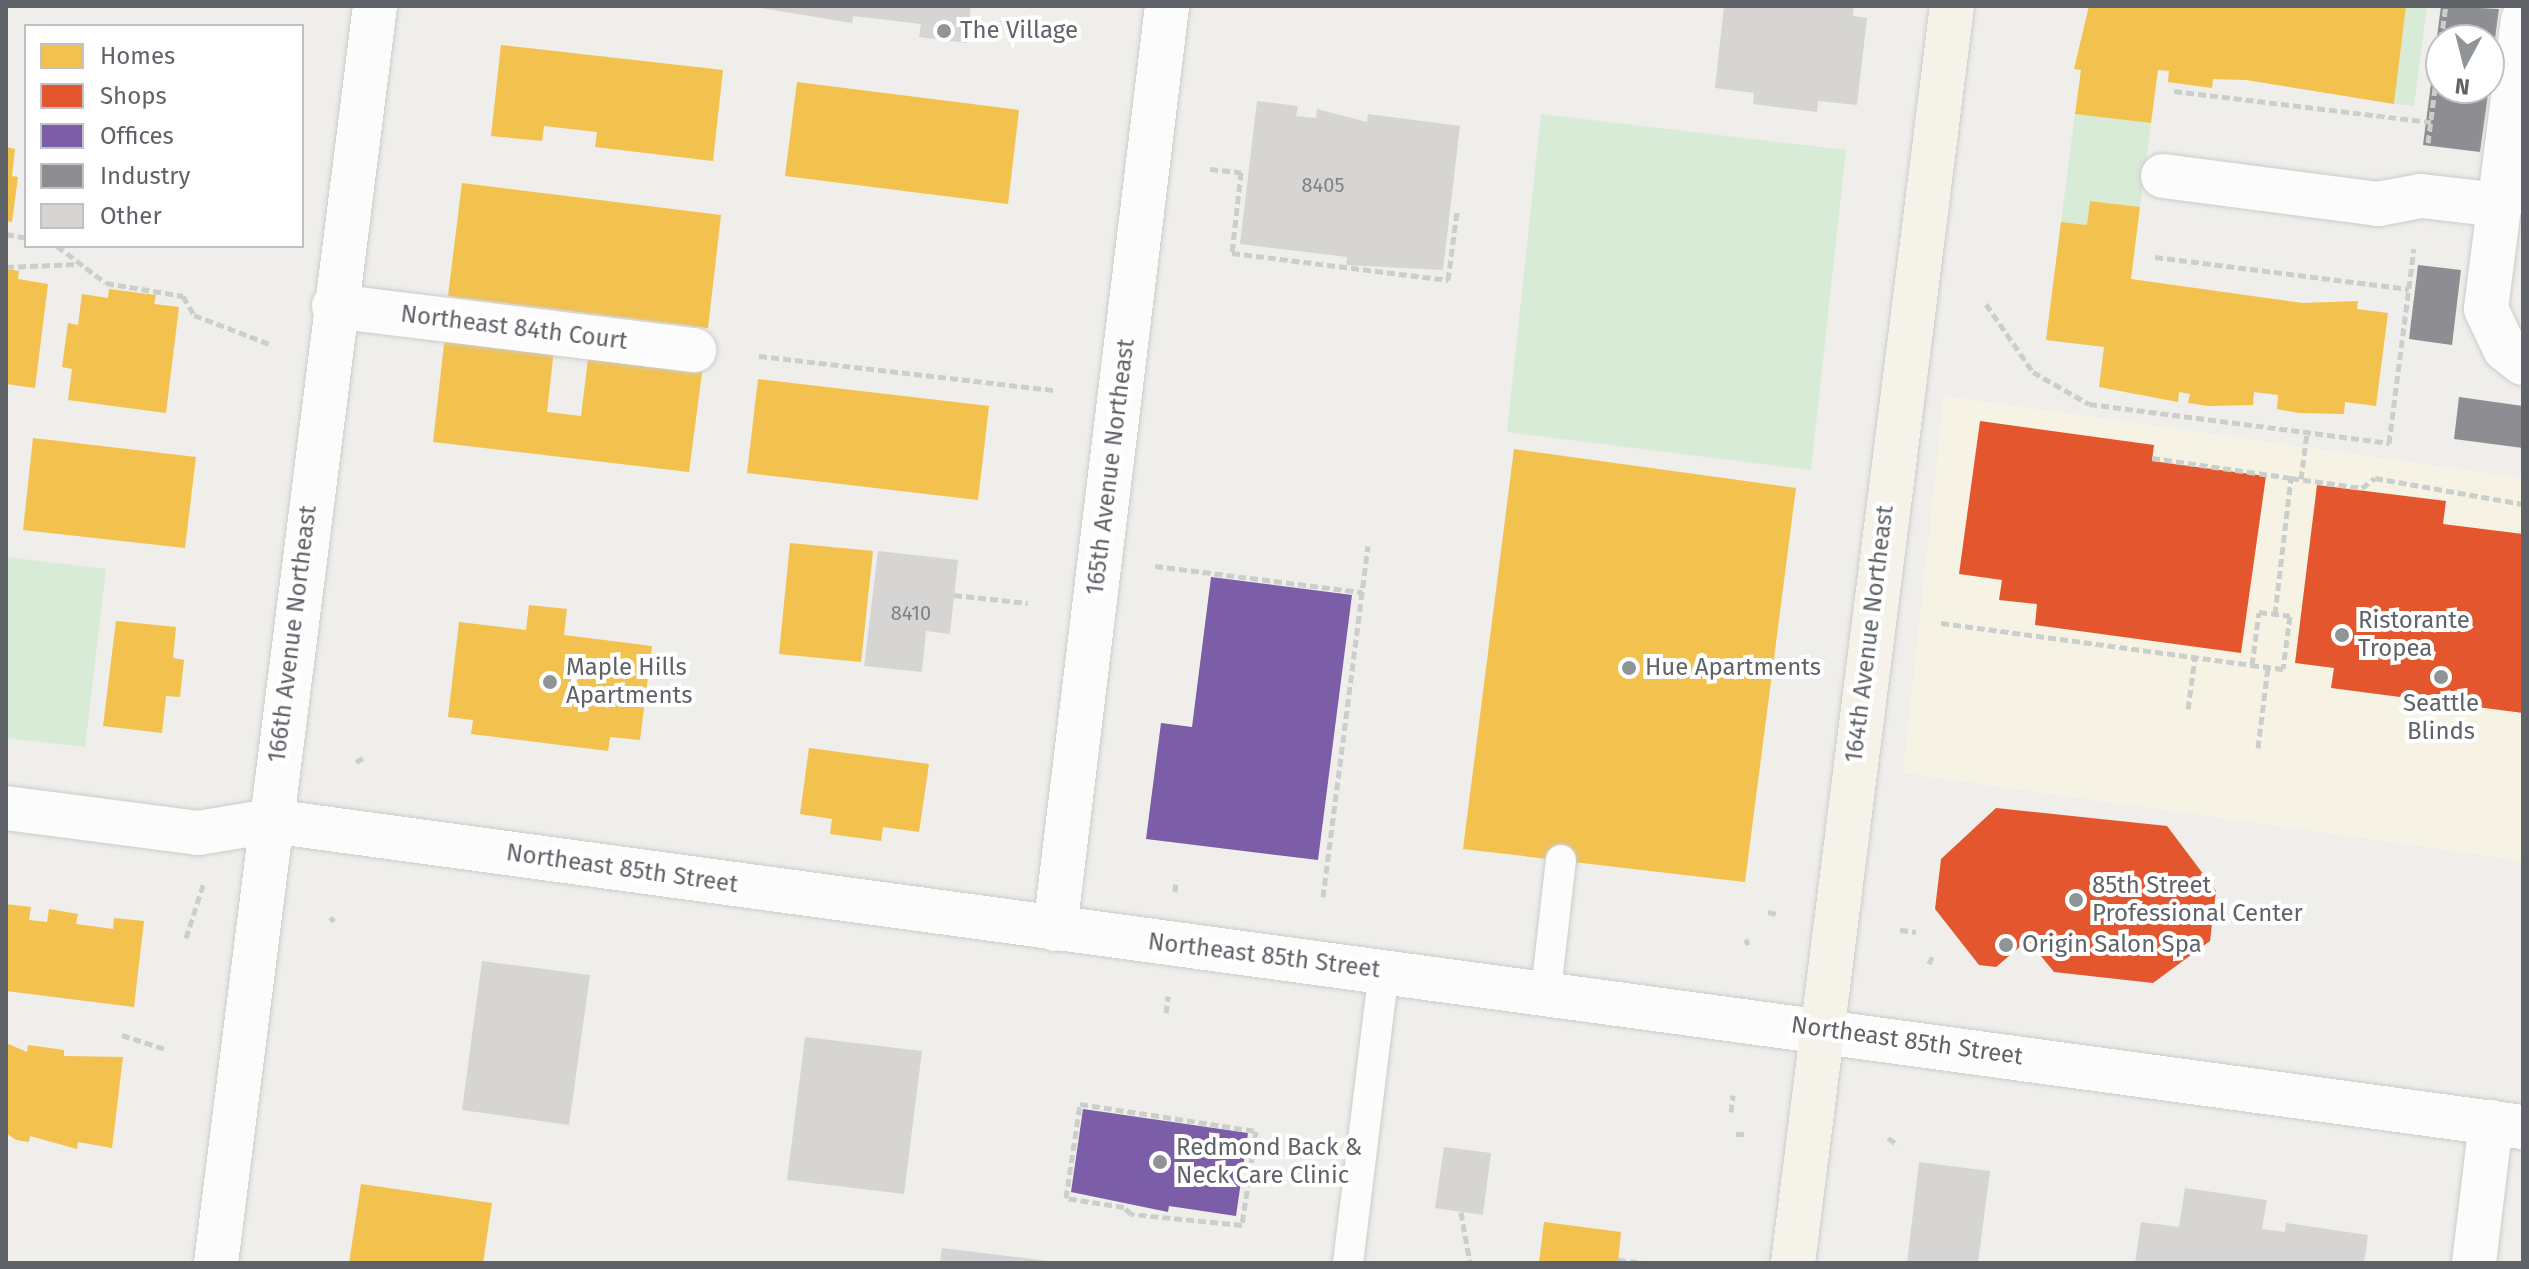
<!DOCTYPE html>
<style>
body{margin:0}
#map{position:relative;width:2529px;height:1269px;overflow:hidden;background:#efeeea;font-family:"Fira Sans",sans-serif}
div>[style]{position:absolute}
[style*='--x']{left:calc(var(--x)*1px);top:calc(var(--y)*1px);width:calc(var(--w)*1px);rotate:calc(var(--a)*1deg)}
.commercial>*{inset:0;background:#f7f3e4}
.green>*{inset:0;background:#d8ebd6}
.homes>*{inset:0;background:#f2c14e}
.shops>*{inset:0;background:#e4572e}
.offices>*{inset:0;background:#7b5ea7}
.industry>*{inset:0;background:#8d8d92}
.building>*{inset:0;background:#d6d5d3}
.path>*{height:5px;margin-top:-2.5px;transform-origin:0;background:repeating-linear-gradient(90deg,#cacfcc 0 8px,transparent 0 12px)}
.roads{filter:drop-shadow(0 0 2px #cbcccc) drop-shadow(0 0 2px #cbcccc)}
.lane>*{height:30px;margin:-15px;padding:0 15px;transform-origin:15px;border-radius:15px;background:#fdfcfc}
.street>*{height:44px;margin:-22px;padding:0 22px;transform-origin:22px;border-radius:22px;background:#fdfcfc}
.secondary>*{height:44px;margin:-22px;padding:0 22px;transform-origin:22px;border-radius:22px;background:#fdfcfc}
.primary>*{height:44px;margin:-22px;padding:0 22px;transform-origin:22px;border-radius:22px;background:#f4f2e9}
.dots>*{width:22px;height:22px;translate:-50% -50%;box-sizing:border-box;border:4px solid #fff;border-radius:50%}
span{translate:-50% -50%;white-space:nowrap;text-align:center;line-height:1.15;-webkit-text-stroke:8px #fff;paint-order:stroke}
.number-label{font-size:20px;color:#7e8184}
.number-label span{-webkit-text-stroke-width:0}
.poi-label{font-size:24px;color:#5f6368}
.left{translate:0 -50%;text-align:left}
.street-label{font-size:24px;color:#5f6368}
.frame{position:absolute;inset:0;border:8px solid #5f6368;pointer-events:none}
.legend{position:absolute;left:24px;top:24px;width:280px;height:224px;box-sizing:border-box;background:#fff;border:2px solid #bfc1c3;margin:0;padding:10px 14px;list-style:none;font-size:24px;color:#5f6368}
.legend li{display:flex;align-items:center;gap:16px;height:40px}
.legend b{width:40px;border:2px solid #bfc1c3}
.north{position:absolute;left:2425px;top:24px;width:80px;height:80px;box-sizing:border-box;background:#fff;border:2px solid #bfc1c3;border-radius:50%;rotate:187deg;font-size:22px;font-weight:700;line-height:32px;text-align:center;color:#5f6368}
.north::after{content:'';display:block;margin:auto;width:28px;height:36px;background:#919496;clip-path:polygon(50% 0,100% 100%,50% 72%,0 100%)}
</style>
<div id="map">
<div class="commercial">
<i style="clip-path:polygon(1944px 396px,2523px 478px,2523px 861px,1903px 773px)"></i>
</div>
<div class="green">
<i style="clip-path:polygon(2406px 6px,2427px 6px,2414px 106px,2394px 104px)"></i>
<i style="clip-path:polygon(1541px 114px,1846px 150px,1811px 470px,1507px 432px)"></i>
<i style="clip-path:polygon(2075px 114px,2151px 123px,2140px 207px,2090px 201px,2087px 225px,2061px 222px)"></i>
<i style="clip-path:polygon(6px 557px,106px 569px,85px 747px,6px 738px)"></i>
</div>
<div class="homes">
<i style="clip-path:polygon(2089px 6px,2406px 6px,2394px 104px,2246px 80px,2213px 79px,2212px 88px,2168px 82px,2169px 71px,2158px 70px,2151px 123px,2075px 114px,2081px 70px,2074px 69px)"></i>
<i style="clip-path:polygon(501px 45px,723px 70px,713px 161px,595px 147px,597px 132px,544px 126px,542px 141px,491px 136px)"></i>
<i style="clip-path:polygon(797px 82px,1019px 110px,1008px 204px,785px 176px)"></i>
<i style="clip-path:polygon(6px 147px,15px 149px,12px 176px,18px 177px,12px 222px,6px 221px)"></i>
<i style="clip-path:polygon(462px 183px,721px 215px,708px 328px,448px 296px)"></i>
<i style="clip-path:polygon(2090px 201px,2140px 207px,2131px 279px,2303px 303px,2358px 301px,2357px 309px,2388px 313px,2376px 406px,2345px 402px,2344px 414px,2299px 413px,2277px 409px,2278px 395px,2254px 392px,2253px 405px,2209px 406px,2188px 403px,2190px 394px,2179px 392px,2178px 402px,2099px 387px,2104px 347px,2046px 340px,2061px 222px,2087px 225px)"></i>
<i style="clip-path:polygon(6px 269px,19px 271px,18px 279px,48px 284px,35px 388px,6px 384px)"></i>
<i style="clip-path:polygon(109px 289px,156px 295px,154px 304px,179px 307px,166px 413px,68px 400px,72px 369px,62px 367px,68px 323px,78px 325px,82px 294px,108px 298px)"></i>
<i style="clip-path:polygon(446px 327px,555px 340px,547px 412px,581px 416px,590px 343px,704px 357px,689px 472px,433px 442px)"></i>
<i style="clip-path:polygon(758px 379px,989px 406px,978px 500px,747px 473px)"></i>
<i style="clip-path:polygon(33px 438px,196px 457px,185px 548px,23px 530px)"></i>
<i style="clip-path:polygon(1514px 449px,1796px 488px,1745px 882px,1463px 849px)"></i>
<i style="clip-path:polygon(790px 543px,873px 551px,861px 662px,779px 654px)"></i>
<i style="clip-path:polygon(529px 605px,567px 609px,564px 635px,652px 646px,640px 740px,610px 737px,608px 751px,471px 734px,473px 720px,448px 717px,459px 622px,526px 630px)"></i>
<i style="clip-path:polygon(116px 621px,176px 627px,173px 658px,184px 660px,180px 697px,166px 696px,162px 733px,103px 726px)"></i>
<i style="clip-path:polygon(809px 748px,929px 764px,919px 832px,883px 827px,881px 841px,830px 834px,832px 819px,800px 814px)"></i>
<i style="clip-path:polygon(6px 904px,31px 907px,29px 920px,47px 922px,49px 909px,78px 914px,76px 924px,113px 929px,114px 918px,144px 921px,134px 1007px,6px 991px)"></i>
<i style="clip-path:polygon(6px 1043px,27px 1052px,28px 1045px,64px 1050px,64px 1056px,123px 1057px,112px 1148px,78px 1142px,77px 1149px,30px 1136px,29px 1142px,16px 1140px,6px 1133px)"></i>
<i style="clip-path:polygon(361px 1184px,492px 1203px,483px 1263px,349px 1263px)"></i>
<i style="clip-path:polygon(1544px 1222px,1621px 1232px,1618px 1263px,1539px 1263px)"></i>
</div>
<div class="shops">
<i style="clip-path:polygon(1980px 421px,2154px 445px,2152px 461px,2266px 476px,2241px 653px,2035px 625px,2037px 604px,1999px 600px,2002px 580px,1959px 574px)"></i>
<i style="clip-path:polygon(2317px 485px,2446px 501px,2443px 524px,2523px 534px,2523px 713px,2331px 688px,2334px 668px,2295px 663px)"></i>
<i style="clip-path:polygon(1996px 808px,2167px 826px,2216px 891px,2210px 941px,2153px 983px,2054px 972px,2028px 940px,1996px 967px,1979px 965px,1935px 909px,1941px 859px)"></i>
</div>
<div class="offices">
<i style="clip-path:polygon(1211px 577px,1352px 595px,1318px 860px,1146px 839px,1161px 723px,1192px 727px)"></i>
<i style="clip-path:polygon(1083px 1109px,1248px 1133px,1236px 1216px,1169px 1206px,1168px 1212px,1071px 1192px)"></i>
</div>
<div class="industry">
<i style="clip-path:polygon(2441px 6px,2499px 9px,2491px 70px,2489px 40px,2441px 40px,2441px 88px,2489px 88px,2480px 152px,2423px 145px)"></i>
<i style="clip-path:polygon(2418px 265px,2461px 270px,2452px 345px,2409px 339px)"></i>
<i style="clip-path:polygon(2459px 397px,2523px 406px,2523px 448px,2454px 439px)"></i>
</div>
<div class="building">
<i style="clip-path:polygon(749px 6px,971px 6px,967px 43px,919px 37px,921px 24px,853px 16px,852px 23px)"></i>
<i style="clip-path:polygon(1724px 6px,1854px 6px,1853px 16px,1867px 18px,1857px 105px,1818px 101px,1817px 112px,1753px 104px,1754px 93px,1715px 88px)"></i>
<i style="clip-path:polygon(1257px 101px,1298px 106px,1296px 116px,1316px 118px,1317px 109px,1367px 122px,1368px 114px,1460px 126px,1443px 270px,1346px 265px,1347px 257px,1240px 244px)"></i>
<i style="clip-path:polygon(878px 551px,958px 560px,950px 634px,926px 631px,922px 672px,864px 666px)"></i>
<i style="clip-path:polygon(482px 961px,590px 975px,569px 1125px,462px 1110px)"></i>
<i style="clip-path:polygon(805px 1037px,922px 1051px,904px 1194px,787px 1180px)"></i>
<i style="clip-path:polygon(1444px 1147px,1491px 1153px,1483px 1215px,1435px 1208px)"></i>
<i style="clip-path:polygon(1919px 1162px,1990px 1171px,1978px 1263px,1907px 1263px)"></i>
<i style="clip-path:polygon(2185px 1188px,2267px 1200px,2262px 1229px,2285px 1232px,2286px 1223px,2368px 1235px,2364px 1263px,2135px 1263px,2141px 1222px,2179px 1227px)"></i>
<i style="clip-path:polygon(942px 1248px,1049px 1261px,1049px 1263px,940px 1263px)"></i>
</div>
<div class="path">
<i style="--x:2441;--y:40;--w:34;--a:-82"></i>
<i style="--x:2174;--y:91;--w:259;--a:6.9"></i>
<i style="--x:2428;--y:143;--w:103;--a:-82.7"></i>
<i style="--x:1210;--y:169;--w:31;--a:6"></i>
<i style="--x:1241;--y:172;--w:81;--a:96.3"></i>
<i style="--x:1232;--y:253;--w:218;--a:7.1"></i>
<i style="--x:1448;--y:280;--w:69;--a:-82.5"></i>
<i style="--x:6;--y:234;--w:20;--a:11"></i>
<i style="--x:57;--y:246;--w:61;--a:37.1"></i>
<i style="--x:106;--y:283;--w:78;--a:9.6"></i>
<i style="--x:183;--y:296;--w:22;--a:60"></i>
<i style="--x:194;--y:315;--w:84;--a:21"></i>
<i style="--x:2155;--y:257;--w:256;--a:7.2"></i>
<i style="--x:6;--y:267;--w:71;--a:-2.4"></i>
<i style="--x:1986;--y:304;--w:83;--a:55.3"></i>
<i style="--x:2033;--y:372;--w:64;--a:29.7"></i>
<i style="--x:2089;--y:404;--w:303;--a:7.4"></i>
<i style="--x:2389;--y:443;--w:196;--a:-82.7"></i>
<i style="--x:759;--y:356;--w:297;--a:6.6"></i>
<i style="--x:2152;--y:458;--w:140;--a:8.2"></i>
<i style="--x:2301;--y:479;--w:46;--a:-82.6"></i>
<i style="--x:1155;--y:566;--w:209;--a:7.2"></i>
<i style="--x:954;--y:595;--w:74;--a:6.2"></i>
<i style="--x:2259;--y:612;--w:31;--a:7"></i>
<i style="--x:2290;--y:616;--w:53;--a:97.5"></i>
<i style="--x:2283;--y:669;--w:31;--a:-173"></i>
<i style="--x:2252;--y:665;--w:53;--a:-82.5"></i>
<i style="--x:2275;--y:614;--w:137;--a:-83.3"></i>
<i style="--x:2291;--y:478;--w:72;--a:8"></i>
<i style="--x:2362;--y:488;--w:16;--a:-38"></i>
<i style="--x:2375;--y:478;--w:150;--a:10"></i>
<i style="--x:1941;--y:623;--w:314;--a:7.7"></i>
<i style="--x:2188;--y:709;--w:52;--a:-82.3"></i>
<i style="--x:2258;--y:748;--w:82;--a:-83"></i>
<i style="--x:356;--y:762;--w:8;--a:-30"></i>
<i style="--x:1175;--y:892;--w:12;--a:-85"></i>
<i style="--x:1323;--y:897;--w:354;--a:-82.7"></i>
<i style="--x:1768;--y:912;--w:8;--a:14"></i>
<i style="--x:330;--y:917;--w:6;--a:45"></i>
<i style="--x:1900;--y:930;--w:16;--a:7"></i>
<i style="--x:186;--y:938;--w:59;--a:-72.2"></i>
<i style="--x:1746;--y:939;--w:6;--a:72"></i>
<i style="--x:1929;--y:964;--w:8;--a:-67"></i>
<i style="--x:1166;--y:1013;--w:17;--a:-83"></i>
<i style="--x:122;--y:1035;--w:48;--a:18.1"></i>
<i style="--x:1080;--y:1104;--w:178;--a:8.7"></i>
<i style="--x:1256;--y:1131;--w:95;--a:98.5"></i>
<i style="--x:1242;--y:1225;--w:112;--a:-174.3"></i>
<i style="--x:1131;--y:1214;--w:10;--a:-135"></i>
<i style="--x:1124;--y:1207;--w:59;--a:-171.2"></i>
<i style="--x:1066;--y:1198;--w:95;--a:-81.5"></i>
<i style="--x:1731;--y:1112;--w:17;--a:-83"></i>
<i style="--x:1736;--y:1134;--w:12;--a:0"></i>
<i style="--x:1888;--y:1138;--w:12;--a:35"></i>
<i style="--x:1461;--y:1212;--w:52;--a:80"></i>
<i style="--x:1618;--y:1260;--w:30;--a:6"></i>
</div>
<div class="roads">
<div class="lane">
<i style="--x:1546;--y:991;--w:132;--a:-83.5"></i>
<i style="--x:1348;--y:1263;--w:295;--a:-83"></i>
</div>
<div class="street">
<i style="--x:2523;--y:20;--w:291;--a:97.3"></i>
<i style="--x:2486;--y:309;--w:44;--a:64.6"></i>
<i style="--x:2505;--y:349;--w:23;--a:38"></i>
<i style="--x:2163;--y:176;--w:217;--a:7.4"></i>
<i style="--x:2378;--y:204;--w:44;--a:-10.5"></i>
<i style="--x:2421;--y:196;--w:80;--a:6.5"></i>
<i style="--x:334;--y:306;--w:363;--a:7"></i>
<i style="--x:6;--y:808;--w:194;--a:7.4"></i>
<i style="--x:198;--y:833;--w:74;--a:-9.3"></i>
<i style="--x:1055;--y:929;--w:930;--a:-83.08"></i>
<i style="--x:2474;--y:1263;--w:142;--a:-83.1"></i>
</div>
<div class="secondary">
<i style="--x:271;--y:821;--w:2273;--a:7.74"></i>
<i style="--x:216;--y:1263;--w:1267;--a:-82.79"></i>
</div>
<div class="primary">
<i style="--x:1793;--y:1263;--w:1267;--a:-82.79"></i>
</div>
</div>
<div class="dots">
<i style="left:944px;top:31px;background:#919496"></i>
<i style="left:2342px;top:635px;background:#919496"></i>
<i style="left:1629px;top:668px;background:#919496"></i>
<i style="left:2441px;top:677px;background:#919496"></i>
<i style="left:550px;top:682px;background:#919496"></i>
<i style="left:2076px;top:900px;background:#919496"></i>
<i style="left:2006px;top:945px;background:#919496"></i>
<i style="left:1160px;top:1162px;background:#919496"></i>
</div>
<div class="number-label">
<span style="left:1323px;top:185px">8405</span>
<span style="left:911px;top:613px">8410</span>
</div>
<div class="poi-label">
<span class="left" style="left:960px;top:31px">The Village</span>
<span class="left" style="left:2358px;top:635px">Ristorante<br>Tropea</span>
<span class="left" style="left:566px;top:682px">Maple Hills<br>Apartments</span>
<span class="left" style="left:1645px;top:668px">Hue Apartments</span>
<span style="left:2441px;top:718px">Seattle<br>Blinds</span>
<span class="left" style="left:2092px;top:900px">85th Street<br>Professional Center</span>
<span class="left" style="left:2022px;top:945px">Origin Salon Spa</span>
<span class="left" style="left:1176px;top:1162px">Redmond Back &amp;<br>Neck Care Clinic</span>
</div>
<div class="street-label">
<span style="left:514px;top:328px;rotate:7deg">Northeast 84th Court</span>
<span style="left:1111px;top:467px;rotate:-83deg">165th Avenue Northeast</span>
<span style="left:293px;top:634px;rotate:-83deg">166th Avenue Northeast</span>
<span style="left:1870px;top:634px;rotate:-83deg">164th Avenue Northeast</span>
<span style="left:622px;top:869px;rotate:8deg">Northeast 85th Street</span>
<span style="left:1264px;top:956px;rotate:7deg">Northeast 85th Street</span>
<span style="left:1907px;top:1041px;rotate:8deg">Northeast 85th Street</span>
</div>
<div class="frame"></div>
<ul class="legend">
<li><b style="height:22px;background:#f2c14e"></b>Homes</li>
<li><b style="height:22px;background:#e4572e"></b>Shops</li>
<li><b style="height:22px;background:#7b5ea7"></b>Offices</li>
<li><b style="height:22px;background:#8d8d92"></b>Industry</li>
<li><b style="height:22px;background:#d6d5d3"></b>Other</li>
</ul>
<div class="north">N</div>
</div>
